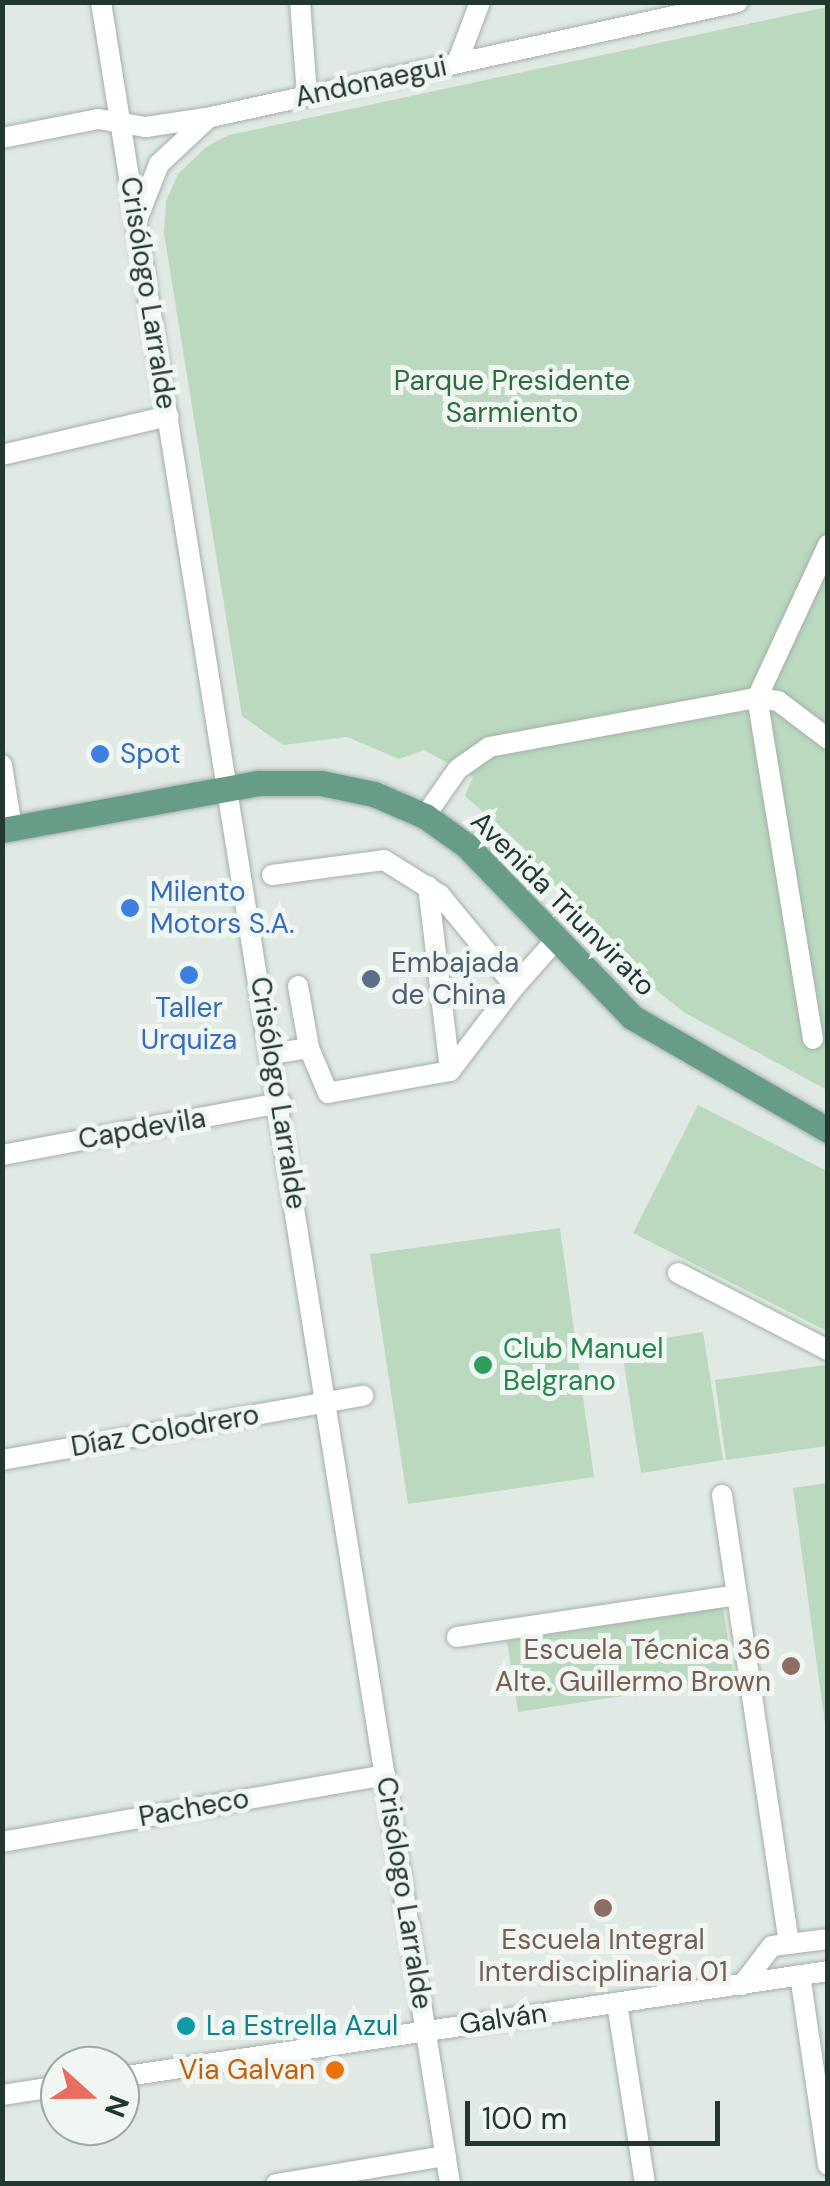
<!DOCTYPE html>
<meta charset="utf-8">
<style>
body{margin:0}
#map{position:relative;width:830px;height:2186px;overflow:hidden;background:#e0e9e4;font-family:"DM Sans",sans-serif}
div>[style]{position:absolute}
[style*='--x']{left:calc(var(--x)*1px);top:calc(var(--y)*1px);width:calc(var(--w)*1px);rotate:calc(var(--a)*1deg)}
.green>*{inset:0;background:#bad9be}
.roads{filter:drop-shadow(0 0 2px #a3b0aa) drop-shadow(0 0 2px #a3b0aa)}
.minor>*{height:20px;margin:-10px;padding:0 10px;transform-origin:10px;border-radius:10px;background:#fff}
.major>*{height:25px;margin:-12.5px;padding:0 12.5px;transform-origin:12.5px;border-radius:12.5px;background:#679c87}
.dots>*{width:28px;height:28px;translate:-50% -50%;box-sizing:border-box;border:5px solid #f0f6f2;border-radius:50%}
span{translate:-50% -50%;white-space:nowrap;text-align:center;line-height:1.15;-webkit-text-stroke:10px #f0f6f2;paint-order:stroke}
.street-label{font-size:28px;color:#22382f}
.park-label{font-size:28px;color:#2f6c3e}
.shop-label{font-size:28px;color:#366cbe}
.left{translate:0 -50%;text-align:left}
.service-label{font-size:28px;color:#4e5e75}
.leisure-label{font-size:28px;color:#27864d}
.education-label{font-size:28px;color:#785e54}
.right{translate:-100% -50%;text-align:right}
.culture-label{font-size:28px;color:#0d838f}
.food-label{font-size:28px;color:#c56008}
.frame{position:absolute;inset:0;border:5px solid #22382f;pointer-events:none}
.north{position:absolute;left:40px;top:2046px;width:100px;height:100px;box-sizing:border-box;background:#f0f6f2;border:2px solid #9eaaa4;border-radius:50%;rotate:111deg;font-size:28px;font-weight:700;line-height:40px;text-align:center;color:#22382f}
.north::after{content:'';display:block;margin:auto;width:35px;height:45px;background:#e86e5f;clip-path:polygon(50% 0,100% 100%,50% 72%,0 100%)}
.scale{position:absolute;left:465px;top:2101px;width:255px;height:45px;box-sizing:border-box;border:5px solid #22382f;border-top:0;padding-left:12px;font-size:30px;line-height:35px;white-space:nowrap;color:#22382f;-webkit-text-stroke:8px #f0f6f2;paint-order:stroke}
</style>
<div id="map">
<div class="green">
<i style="clip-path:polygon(827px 7px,827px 1090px,685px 1013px,642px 979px,600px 940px,522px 846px,465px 796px,473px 777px,424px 750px,399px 759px,347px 737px,283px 745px,242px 716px,164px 233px,166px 201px,178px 174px,206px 147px,229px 135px)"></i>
<i style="clip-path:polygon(698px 1105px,827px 1171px,827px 1331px,633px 1233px)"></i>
<i style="clip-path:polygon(560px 1228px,594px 1477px,408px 1504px,370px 1254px)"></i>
<i style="clip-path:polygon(703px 1332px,723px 1460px,641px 1473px,621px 1345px)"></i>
<i style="clip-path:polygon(825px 1365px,827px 1446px,726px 1460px,715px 1380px)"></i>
<i style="clip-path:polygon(827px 1483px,828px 1483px,827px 1739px,793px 1488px)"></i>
<i style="clip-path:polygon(723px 1607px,734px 1679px,518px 1712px,507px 1641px)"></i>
</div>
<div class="roads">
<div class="minor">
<i style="--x:101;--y:2;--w:2210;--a:80.91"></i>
<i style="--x:300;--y:2;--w:94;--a:85.7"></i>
<i style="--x:457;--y:63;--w:65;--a:-69.3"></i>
<i style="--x:2;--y:138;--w:98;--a:-11.2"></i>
<i style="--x:98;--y:119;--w:49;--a:9.5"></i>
<i style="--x:146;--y:127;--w:66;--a:-8.7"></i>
<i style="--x:211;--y:117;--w:539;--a:-12.31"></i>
<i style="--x:138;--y:217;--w:57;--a:-68.4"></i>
<i style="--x:159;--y:164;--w:63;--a:-43.1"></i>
<i style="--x:2;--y:455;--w:171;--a:-13.2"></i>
<i style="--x:2;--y:765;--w:64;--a:81"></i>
<i style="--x:425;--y:816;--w:57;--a:-54.9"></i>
<i style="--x:458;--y:769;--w:38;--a:-35"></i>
<i style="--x:489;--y:747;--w:272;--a:-10.4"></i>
<i style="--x:757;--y:698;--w:21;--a:8"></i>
<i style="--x:778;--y:701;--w:63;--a:37.2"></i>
<i style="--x:272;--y:875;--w:113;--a:-7.6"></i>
<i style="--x:384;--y:860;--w:66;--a:32"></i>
<i style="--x:440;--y:895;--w:118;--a:50.5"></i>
<i style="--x:515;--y:986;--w:107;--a:127.4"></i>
<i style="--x:450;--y:1071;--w:124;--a:169.8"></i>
<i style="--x:328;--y:1093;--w:49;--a:-112.9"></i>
<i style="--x:309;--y:1048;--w:36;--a:171"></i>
<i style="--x:428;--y:886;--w:186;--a:83.2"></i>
<i style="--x:298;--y:986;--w:63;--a:79.9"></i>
<i style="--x:515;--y:986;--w:59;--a:-48.4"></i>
<i style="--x:813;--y:1039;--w:346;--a:-99.3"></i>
<i style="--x:757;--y:698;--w:169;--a:-65.1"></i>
<i style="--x:2;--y:1155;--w:284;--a:-10.6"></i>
<i style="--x:678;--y:1273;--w:169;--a:27.2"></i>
<i style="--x:2;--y:1460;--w:367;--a:-10.1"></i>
<i style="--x:722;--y:1495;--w:454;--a:81.5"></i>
<i style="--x:457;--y:1637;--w:283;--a:-8.5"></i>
<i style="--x:2;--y:1842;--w:389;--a:-9.9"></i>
<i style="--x:800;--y:1975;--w:192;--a:81.6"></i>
<i style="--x:742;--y:1985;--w:49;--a:-52.4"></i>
<i style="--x:772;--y:1946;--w:56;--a:-7.1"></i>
<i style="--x:617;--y:2003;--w:183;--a:81.2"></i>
<i style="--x:120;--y:2077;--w:716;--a:-8.51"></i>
<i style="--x:2;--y:2095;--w:59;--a:-8.8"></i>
<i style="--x:276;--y:2184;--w:172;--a:-9.4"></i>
</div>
<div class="major">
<i style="--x:2;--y:830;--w:261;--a:-10.4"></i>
<i style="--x:259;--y:783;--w:62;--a:0"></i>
<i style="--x:321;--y:783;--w:54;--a:11.7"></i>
<i style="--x:374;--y:794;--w:56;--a:23.3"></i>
<i style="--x:425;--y:816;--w:52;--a:35.5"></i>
<i style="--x:467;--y:846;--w:238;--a:46"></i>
<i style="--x:632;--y:1017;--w:226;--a:30"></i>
</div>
</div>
<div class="dots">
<i style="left:100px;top:754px;background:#3f7fe0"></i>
<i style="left:130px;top:908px;background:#3f7fe0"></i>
<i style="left:189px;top:975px;background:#3f7fe0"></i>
<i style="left:371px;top:979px;background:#5c6f8a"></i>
<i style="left:483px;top:1365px;background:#2e9e5b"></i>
<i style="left:791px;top:1666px;background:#8d6e63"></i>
<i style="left:603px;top:1908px;background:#8d6e63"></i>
<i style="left:186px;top:2026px;background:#0f9aa8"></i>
<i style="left:335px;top:2070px;background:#e8710a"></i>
</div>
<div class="street-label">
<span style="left:371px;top:82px;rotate:-12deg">Andonaegui</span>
<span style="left:148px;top:293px;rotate:81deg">Crisólogo Larralde</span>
<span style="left:563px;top:904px;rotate:45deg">Avenida Triunvirato</span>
<span style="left:278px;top:1093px;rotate:81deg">Crisólogo Larralde</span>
<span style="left:142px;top:1129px;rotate:-10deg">Capdevila</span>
<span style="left:165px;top:1431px;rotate:-10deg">Díaz Colodrero</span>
<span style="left:194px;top:1808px;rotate:-10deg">Pacheco</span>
<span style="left:404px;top:1893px;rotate:81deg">Crisólogo Larralde</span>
<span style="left:503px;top:2019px;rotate:-8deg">Galván</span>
</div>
<div class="park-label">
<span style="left:512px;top:397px">Parque Presidente<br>Sarmiento</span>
</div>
<div class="shop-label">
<span class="left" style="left:120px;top:754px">Spot</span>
<span class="left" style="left:150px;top:908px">Milento<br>Motors S.A.</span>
<span style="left:189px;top:1024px">Taller<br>Urquiza</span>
</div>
<div class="service-label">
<span class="left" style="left:391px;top:979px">Embajada<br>de China</span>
</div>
<div class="leisure-label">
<span class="left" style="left:503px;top:1365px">Club Manuel<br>Belgrano</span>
</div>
<div class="education-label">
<span class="right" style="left:771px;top:1666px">Escuela Técnica 36<br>Alte. Guillermo Brown</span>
<span style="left:603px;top:1956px">Escuela Integral<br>Interdisciplinaria 01</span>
</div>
<div class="culture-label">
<span class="left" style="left:206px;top:2026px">La Estrella Azul</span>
</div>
<div class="food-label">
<span class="right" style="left:315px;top:2070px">Via Galvan</span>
</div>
<div class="frame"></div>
<div class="north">N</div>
<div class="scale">100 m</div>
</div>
